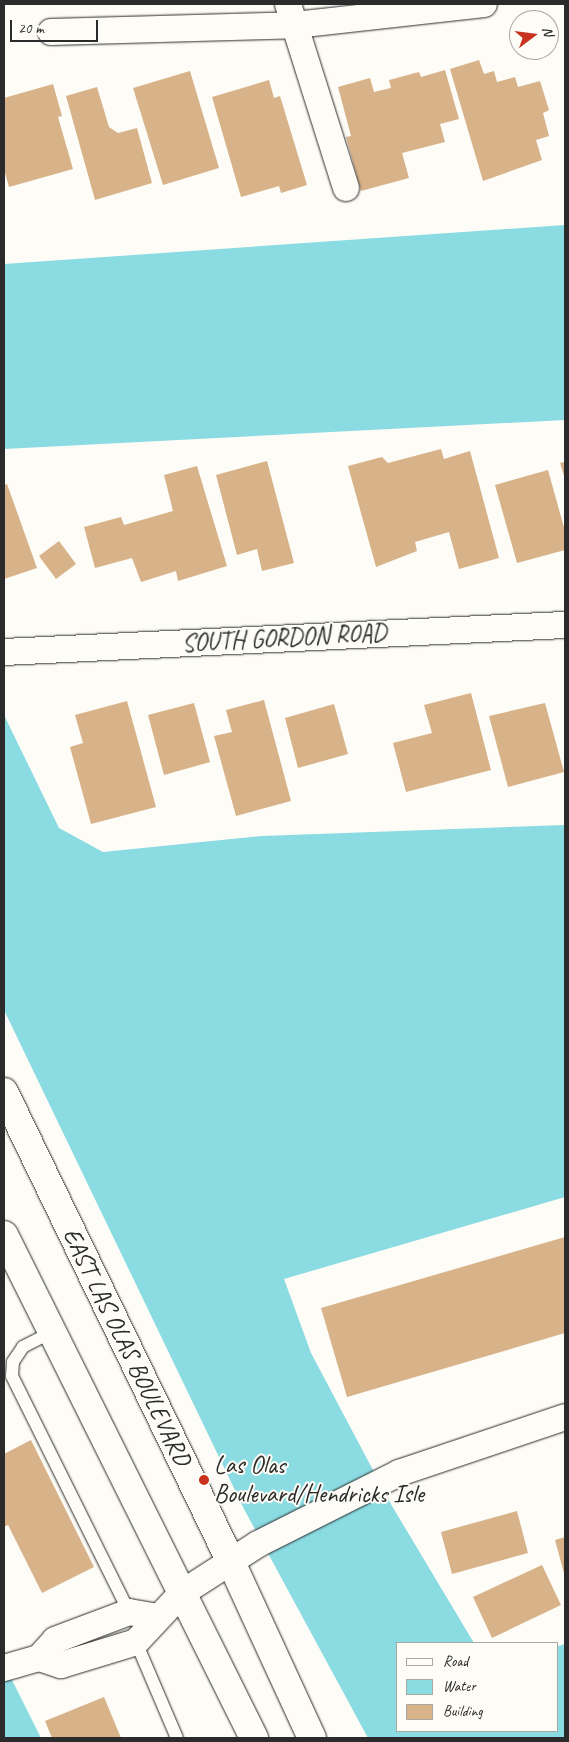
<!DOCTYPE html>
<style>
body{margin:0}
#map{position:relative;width:569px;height:1742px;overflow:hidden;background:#fdfcf7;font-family:Caveat,sans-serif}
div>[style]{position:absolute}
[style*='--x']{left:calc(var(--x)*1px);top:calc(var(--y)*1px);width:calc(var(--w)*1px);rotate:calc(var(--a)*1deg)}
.water>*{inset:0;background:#8adbe2}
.building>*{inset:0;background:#d8b289}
.roads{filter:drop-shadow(0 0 1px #2b2b2b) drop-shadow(0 0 1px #2b2b2b)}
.lane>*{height:12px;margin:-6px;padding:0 6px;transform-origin:6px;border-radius:6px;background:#fdfcf7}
.street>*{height:26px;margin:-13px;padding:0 13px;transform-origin:13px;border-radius:13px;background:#fdfcf7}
.primary>*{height:28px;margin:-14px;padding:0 14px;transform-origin:14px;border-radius:14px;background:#fdfcf7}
.dots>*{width:14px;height:14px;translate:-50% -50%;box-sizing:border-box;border:2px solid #fdfcf7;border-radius:50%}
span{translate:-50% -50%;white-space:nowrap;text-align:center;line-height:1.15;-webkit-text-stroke:4px #fdfcf7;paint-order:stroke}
.street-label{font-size:25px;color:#2b2b2b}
.poi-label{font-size:25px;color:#2b2b2b}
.left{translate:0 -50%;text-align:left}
.frame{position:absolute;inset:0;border:5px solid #2b2b2b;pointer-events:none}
.legend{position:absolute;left:396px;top:1642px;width:162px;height:90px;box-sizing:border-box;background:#fdfcf7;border:1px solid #a9a8a5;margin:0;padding:6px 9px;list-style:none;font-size:15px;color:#2b2b2b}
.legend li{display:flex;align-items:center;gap:10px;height:25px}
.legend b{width:25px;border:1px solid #a9a8a5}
.north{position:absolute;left:509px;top:10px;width:50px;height:50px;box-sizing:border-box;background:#fdfcf7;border:1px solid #a9a8a5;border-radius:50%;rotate:75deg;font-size:14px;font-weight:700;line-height:20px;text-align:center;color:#2b2b2b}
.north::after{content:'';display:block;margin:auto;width:18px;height:22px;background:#c8321e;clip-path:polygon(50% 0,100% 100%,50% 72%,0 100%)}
.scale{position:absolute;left:10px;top:20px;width:88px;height:22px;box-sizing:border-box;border:2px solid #2b2b2b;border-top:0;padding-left:6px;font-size:15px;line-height:18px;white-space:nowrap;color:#2b2b2b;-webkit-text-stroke:4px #fdfcf7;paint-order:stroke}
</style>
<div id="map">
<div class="water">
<i style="clip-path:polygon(565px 225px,565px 420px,4px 449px,4px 264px)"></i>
<i style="clip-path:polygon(4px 715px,59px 828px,103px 852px,262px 836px,565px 825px,565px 1197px,284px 1279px,311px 1353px,392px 1506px,474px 1643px,398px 1643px,398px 1731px,558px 1731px,558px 1646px,565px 1644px,565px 1738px,368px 1738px,244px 1509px,4px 1010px)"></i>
<i style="clip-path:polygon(4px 1664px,41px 1738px,4px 1738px)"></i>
</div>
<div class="building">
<i style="clip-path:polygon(479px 60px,484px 74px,494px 71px,497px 82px,515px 77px,518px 87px,540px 81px,549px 110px,543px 113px,549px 136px,536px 140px,542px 160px,483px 181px,450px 69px)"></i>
<i style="clip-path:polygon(445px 70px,459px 119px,440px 124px,445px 142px,402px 153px,409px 178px,361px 191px,346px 137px,351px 136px,338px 87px,370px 78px,374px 92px,391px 88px,389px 80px,419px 72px,421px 77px)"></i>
<i style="clip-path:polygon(190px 71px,219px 168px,163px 185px,133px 88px)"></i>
<i style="clip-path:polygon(269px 80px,274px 98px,280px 96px,307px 185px,281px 193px,279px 186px,241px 197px,212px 97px)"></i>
<i style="clip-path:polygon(53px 84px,62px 116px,58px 117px,73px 169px,9px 187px,4px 169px,4px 98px)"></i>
<i style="clip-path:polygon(97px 87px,109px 127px,118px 133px,137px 128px,152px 183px,95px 200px,66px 96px)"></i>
<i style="clip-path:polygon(441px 449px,444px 459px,470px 451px,499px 558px,459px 569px,449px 532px,415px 542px,417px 551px,376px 567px,348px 466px,382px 457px,388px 463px)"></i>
<i style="clip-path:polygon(267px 461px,294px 563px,262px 571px,257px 549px,237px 555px,216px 475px)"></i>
<i style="clip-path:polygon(565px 462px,565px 479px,560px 463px)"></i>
<i style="clip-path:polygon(197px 466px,227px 566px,178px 581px,176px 571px,141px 582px,132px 558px,95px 568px,84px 527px,121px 517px,124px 525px,173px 511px,164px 475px)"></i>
<i style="clip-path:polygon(548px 470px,565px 531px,565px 550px,517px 563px,495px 485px)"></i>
<i style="clip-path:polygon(7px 484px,37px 568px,4px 579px,4px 485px)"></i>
<i style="clip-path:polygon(59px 541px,76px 564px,56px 579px,39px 556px)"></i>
<i style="clip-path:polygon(471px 693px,491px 770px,406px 792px,393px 743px,432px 733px,424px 705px)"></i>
<i style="clip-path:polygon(264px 700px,291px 801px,236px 816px,214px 736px,232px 732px,226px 710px)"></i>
<i style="clip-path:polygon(127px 701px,156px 807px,91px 824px,70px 747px,83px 743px,75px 715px)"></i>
<i style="clip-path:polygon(194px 703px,210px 762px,164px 775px,148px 715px)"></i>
<i style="clip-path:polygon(545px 703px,564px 772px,508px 787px,489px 716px)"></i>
<i style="clip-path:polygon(334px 704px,348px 754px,298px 768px,285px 718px)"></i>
<i style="clip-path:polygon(565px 1237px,565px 1333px,347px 1397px,321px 1308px)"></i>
<i style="clip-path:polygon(31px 1440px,94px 1567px,42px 1593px,8px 1525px,4px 1527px,4px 1454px)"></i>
<i style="clip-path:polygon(517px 1511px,528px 1553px,452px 1574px,441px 1532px)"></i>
<i style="clip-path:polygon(565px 1537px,565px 1577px,555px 1540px)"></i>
<i style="clip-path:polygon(542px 1565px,561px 1605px,492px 1638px,473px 1597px)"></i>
<i style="clip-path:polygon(104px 1697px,121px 1738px,52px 1738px,45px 1721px)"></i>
</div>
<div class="roads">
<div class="lane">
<i style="--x:52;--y:1332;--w:33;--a:153"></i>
<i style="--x:23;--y:1347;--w:18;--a:124"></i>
<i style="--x:13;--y:1362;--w:14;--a:94"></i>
<i style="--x:12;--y:1376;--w:263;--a:63.6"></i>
<i style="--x:136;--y:1642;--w:104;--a:66.9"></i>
</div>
<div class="street">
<i style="--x:288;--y:4;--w:193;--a:72.5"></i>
<i style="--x:51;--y:32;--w:244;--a:-1.6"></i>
<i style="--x:295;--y:25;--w:190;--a:-6.3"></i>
<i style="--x:4;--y:652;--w:562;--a:-2.76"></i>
<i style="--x:39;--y:1658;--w:24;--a:-48"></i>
<i style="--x:55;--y:1640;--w:79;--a:-20.7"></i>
<i style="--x:129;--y:1612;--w:28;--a:10"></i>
<i style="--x:4;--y:1668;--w:36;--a:-16"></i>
<i style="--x:39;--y:1658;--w:23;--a:18"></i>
<i style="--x:61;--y:1665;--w:78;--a:-17"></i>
<i style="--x:136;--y:1642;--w:67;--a:-46.8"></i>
<i style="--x:182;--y:1593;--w:90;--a:-32.8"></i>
<i style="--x:258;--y:1544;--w:158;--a:-26.7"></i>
<i style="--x:399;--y:1473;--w:175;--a:-18.6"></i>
</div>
<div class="primary">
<i style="--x:4;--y:1092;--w:522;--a:64.22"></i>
<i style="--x:231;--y:1562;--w:194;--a:65.3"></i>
<i style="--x:4;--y:1235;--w:562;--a:63.57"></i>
</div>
</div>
<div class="dots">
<i style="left:204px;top:1480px;background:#c8321e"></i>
</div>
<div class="street-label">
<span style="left:284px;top:638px;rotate:-3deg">SOUTH GORDON ROAD</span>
<span style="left:127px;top:1347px;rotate:64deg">EAST LAS OLAS BOULEVARD</span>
</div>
<div class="poi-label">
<span class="left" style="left:214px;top:1480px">Las Olas<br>Boulevard/Hendricks Isle</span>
</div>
<div class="frame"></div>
<ul class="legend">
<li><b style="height:6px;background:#fdfcf7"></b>Road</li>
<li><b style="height:14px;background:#8adbe2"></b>Water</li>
<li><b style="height:14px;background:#d8b289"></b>Building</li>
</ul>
<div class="north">N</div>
<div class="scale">20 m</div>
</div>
